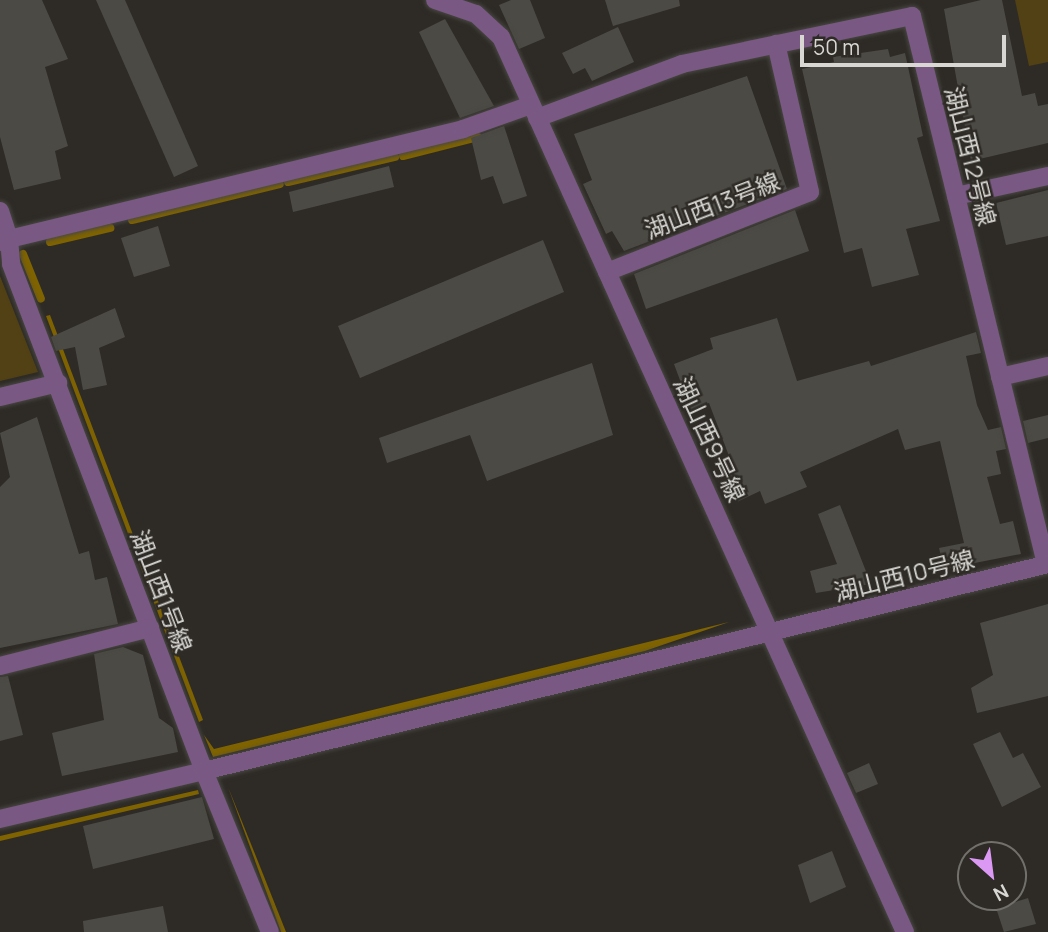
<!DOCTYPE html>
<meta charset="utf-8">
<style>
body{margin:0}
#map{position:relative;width:1048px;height:932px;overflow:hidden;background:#2e2b26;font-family:Manrope,"Noto Sans JP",sans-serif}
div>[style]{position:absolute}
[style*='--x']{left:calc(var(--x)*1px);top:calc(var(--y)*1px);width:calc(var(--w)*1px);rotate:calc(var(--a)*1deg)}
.green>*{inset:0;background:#514114}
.water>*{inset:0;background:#7f6300}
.stream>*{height:8px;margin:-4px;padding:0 4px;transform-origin:4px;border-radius:4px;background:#7f6300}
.building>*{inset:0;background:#4c4a44}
.roads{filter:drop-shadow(0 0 2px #494742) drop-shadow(0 0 2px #494742)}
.minor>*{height:18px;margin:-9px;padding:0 9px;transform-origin:9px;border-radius:9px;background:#795984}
span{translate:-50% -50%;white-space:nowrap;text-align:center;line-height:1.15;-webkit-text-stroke:5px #2e2b26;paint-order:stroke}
.street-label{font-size:24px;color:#d8d7d3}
.north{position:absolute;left:957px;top:841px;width:70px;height:70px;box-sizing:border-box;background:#2e2b26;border:2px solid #72706b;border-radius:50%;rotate:152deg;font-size:19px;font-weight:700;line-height:28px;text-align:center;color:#d8d7d3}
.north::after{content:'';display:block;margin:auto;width:24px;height:32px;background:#dc99f4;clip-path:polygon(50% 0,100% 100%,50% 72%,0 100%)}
.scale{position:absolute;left:800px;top:35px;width:206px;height:32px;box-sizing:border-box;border:4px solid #d8d7d3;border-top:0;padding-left:9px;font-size:21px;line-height:24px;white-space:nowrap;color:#d8d7d3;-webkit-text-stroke:5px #2e2b26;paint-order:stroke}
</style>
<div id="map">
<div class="green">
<i style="clip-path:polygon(1015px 0,1048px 0,1048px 62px,1029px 66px)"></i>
<i style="clip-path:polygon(0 276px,38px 372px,0 381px)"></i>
</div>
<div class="water">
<i style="clip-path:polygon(50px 315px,203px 720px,199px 722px,46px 316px)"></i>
<i style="clip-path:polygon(729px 622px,645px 651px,213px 757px,204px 735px,214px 749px)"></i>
<i style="clip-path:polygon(228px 787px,255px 854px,286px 932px,281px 932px)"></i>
<i style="clip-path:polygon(198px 790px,199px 794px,0 841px,0 836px)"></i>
</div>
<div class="stream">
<i style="--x:403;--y:156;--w:77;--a:-14.2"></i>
<i style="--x:288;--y:182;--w:110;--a:-13.2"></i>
<i style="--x:132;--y:220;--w:152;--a:-13.7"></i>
<i style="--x:50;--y:242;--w:62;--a:-13.1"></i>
<i style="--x:23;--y:254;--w:48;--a:68.2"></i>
</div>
<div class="building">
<i style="clip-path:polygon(0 0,42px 0,68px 59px,45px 67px,68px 146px,55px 151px,61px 179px,14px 190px,0 137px)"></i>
<i style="clip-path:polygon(96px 0,125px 0,198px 166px,174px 177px)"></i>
<i style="clip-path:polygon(511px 0,530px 0,545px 38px,519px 49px,499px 5px)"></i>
<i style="clip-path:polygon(605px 0,679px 0,680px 6px,613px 26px)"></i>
<i style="clip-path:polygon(981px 0,1002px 0,1022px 96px,1035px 93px,1038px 106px,1048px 104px,1048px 143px,971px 161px,944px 9px)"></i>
<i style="clip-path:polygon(445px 19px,494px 106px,460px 118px,419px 32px)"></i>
<i style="clip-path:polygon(618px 27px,634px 62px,592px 81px,585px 68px,573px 74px,562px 53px)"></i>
<i style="clip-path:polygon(888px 49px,890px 57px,905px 53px,923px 136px,917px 138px,940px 221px,906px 229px,919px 275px,872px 287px,862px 248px,844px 253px,802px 69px,834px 62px,833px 57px)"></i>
<i style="clip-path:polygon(747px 76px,787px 189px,624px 251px,612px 231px,606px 234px,583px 184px,592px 180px,574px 134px)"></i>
<i style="clip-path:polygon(504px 126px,527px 196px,503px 204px,493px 176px,481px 180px,471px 138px)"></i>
<i style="clip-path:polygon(389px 166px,394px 187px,293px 212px,289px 192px)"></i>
<i style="clip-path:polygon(1048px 190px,1048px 236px,1006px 245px,996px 203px)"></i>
<i style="clip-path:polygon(795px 210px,809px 251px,646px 309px,634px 274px)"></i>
<i style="clip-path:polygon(158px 226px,170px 266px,134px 277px,121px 238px)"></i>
<i style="clip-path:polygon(543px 240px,564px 292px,360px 378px,338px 326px)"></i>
<i style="clip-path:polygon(115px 308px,125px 337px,99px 348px,107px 385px,83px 390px,75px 347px,56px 351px,51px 337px)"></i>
<i style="clip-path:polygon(777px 318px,797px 381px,869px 361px,871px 366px,976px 332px,981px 353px,966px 356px,977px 405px,988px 430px,1001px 427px,1006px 449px,996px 451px,1001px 474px,987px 477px,1000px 524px,1013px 521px,1021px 554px,944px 569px,939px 548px,964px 543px,940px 441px,905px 450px,898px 429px,800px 472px,807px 487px,765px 504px,760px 491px,737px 502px,721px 469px,732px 464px,709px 403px,691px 410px,674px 364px,713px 349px,710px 338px)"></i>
<i style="clip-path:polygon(592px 363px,613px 435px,487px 481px,470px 435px,387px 463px,379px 438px)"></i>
<i style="clip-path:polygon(1048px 415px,1048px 438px,1028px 443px,1023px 421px)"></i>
<i style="clip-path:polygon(37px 417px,79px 554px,89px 551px,95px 580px,107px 577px,118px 624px,0 648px,0 487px,10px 477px,0 433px)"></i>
<i style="clip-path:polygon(840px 505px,871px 584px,816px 593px,810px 571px,837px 564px,818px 514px)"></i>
<i style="clip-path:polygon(1048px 604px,1048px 696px,977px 713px,971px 688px,993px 675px,980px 623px)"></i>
<i style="clip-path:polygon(123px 647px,143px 655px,159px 718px,173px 728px,178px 752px,62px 776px,52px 733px,104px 720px,94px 654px)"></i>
<i style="clip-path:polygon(8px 676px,23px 735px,0 741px,0 677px)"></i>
<i style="clip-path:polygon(1000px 732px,1013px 758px,1023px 753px,1041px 787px,1002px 807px,973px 744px)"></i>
<i style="clip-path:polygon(869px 763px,878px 784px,856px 793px,847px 773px)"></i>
<i style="clip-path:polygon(202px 797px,214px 839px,93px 869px,83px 826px)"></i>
<i style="clip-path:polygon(832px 851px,846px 887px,810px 903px,798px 865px)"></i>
<i style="clip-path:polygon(1028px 898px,1036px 924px,1004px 932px,996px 908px)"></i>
<i style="clip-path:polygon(163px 906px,168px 932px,84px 932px,83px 921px)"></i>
</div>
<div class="roads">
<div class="minor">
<i style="--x:435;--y:0;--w:43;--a:18.9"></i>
<i style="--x:476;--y:14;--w:34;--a:43"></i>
<i style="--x:501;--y:37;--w:982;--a:65.71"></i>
<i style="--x:537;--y:118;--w:155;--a:-20.4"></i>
<i style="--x:682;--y:64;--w:235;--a:-11.8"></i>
<i style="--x:912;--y:16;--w:564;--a:76.26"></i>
<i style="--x:956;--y:196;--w:94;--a:-12.3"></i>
<i style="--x:0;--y:211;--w:29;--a:72"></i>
<i style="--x:9;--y:239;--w:467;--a:-13.6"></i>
<i style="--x:463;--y:129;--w:72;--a:-19.4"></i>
<i style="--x:0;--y:242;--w:9;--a:-18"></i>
<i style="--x:9;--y:239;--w:25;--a:85"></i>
<i style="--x:11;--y:264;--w:542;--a:69.16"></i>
<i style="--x:204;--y:771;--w:210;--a:166.8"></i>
<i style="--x:607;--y:272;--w:218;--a:-21.5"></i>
<i style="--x:810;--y:192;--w:152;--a:-102.9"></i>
<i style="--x:1000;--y:377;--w:49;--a:-12.9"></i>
<i style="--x:0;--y:397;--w:60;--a:-13.6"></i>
<i style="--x:0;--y:666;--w:155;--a:-14.2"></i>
<i style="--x:270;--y:932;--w:174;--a:-112.3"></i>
<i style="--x:204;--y:771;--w:869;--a:-13.78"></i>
</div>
</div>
<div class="street-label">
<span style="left:971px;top:156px;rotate:76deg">湖山西12号線</span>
<span style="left:712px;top:205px;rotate:-21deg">湖山西13号線</span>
<span style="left:710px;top:439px;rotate:65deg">湖山西9号線</span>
<span style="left:904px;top:575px;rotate:-14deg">湖山西10号線</span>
<span style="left:162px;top:591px;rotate:69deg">湖山西1号線</span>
</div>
<div class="north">N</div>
<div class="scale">50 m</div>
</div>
